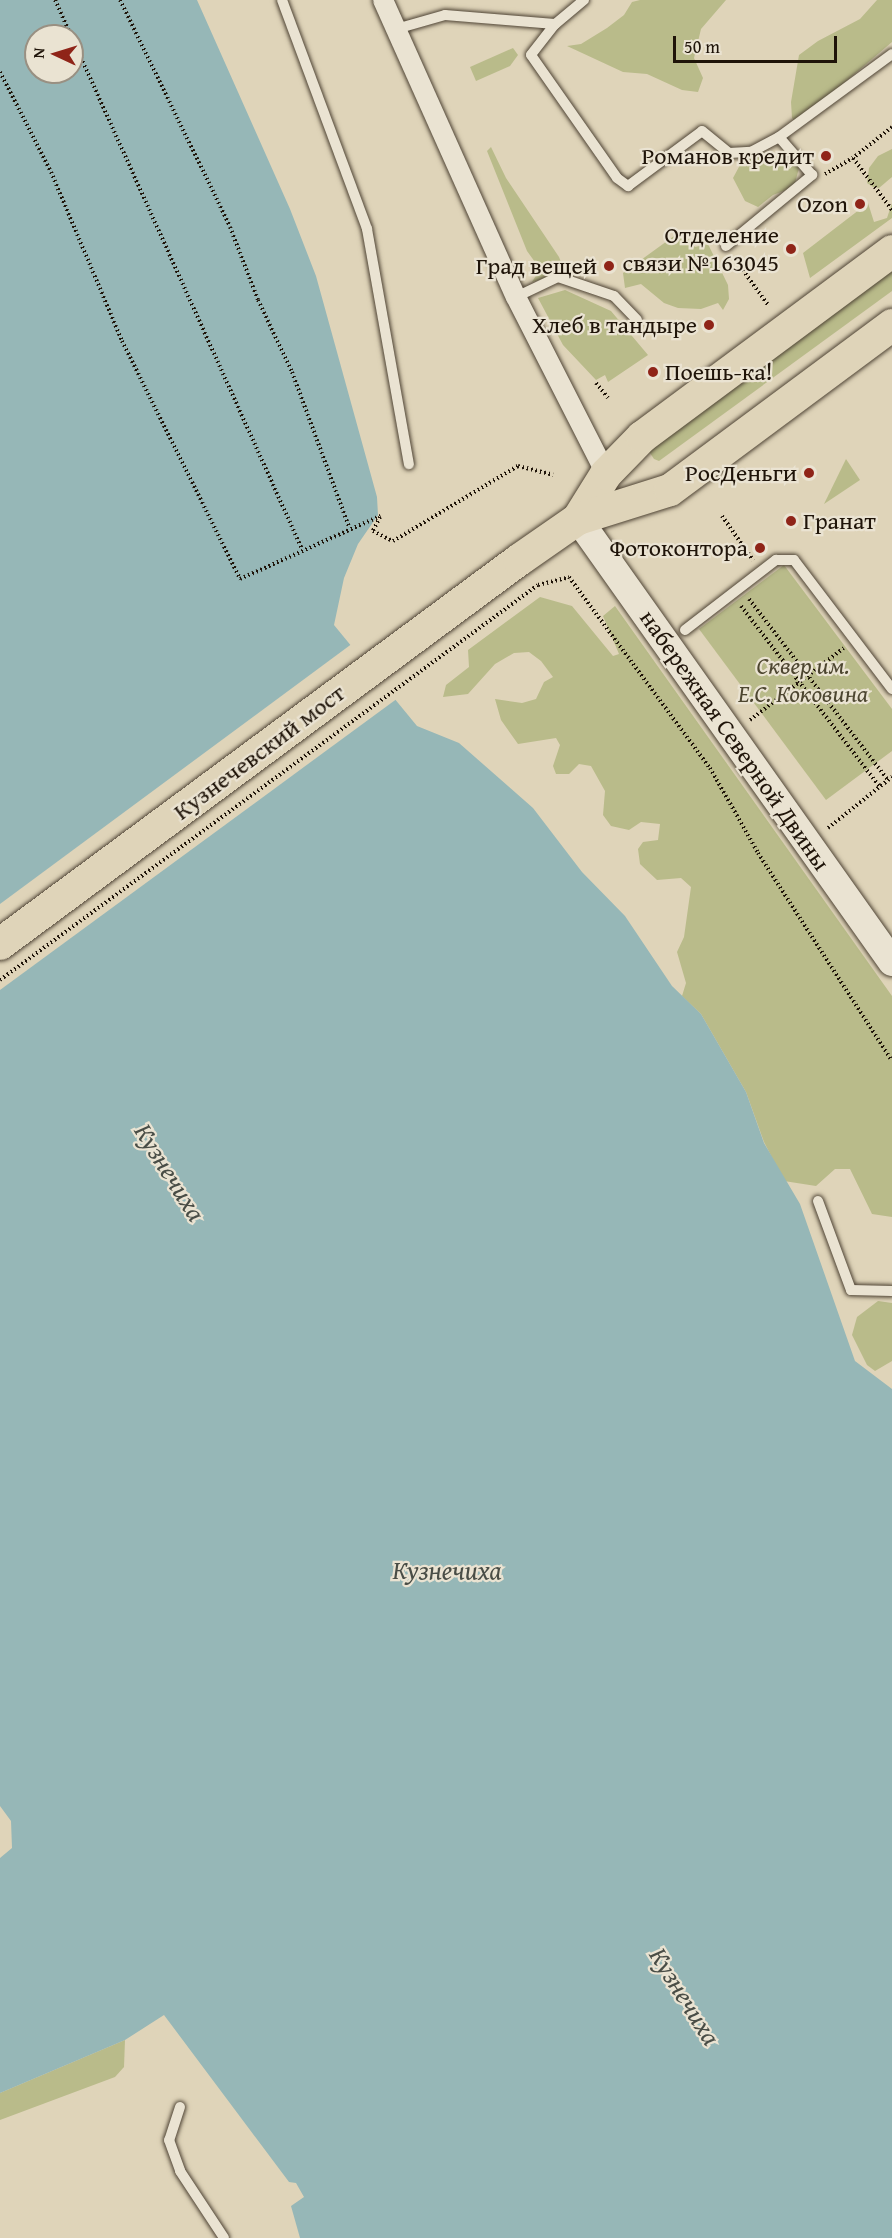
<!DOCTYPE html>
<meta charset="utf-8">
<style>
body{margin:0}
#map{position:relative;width:892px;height:2238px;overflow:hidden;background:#dfd4b9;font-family:"Gentium Book Plus",serif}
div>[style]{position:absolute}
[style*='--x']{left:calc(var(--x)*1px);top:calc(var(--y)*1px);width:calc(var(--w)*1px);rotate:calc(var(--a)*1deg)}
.green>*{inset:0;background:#b9bb8a}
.water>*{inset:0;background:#96b7b7}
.pier>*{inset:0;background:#dfd4b9}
.path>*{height:4px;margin-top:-2px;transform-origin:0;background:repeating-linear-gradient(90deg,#1f1409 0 1.5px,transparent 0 4.5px)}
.roads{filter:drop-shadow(0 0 2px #4f4435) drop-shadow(0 0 2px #4f4435)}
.lane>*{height:10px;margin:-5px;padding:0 5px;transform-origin:5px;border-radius:5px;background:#eae3d2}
.street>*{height:20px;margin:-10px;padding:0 10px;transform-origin:10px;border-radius:10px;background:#eae3d2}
.secondary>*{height:28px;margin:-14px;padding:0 14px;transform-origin:14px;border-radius:14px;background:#eae3d2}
.primary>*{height:32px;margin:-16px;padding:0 16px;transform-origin:16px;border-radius:16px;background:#dfd4b9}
.dots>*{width:16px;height:16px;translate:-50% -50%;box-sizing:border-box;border:3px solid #eae3d2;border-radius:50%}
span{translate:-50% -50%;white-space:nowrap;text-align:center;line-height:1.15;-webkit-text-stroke:4.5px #eae3d2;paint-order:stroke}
.poi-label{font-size:24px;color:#1f1409}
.right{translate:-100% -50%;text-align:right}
.left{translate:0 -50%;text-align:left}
.park-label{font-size:24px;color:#4d4630;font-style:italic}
.street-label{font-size:24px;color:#1f1409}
.water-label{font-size:26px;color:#494d46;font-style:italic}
.north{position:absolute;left:24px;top:24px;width:60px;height:60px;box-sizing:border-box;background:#eae3d2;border:2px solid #999082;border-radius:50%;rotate:274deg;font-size:16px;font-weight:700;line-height:24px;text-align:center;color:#1f1409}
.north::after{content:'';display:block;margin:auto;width:21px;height:27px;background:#8f2418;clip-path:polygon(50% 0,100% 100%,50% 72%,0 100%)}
.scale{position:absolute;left:673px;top:36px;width:164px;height:27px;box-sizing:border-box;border:3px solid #1f1409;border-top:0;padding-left:8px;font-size:18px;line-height:21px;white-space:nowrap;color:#1f1409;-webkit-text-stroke:4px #eae3d2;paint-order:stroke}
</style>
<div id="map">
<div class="green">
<i style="clip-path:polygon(640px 0,726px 0,701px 29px,694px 58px,703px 78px,698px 92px,682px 90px,647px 74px,623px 72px,567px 46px,581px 44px,607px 28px,624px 15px,632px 2px)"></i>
<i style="clip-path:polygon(877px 0,892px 0,892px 42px,797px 123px,792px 118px,791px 102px,799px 55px,818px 41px,860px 19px)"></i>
<i style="clip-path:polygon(513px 48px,518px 55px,510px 66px,476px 81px,470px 67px)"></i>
<i style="clip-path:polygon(491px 147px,506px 178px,559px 257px,561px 262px,547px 278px,532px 282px,540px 269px,527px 251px,487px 151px)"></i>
<i style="clip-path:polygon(892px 149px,892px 177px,879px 188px,873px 187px,867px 183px,869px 168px,878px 156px)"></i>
<i style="clip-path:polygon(759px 154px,786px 158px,799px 168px,794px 187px,773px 195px,758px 207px,745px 201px,733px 178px,740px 165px)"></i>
<i style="clip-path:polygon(868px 203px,874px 222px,887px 218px,892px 203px,892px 218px,810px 278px,803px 253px)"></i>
<i style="clip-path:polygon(674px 236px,687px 237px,695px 247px,708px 244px,728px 285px,729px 299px,723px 310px,718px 303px,701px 309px,678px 308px,664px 303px,641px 284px,625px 288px,623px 273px)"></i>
<i style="clip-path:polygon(892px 266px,892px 291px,659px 461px,654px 459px,648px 450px)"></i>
<i style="clip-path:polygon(565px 290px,611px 311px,648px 355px,608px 382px,605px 375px,596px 380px,563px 345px,538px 298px)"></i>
<i style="clip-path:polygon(846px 459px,860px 480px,824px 504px)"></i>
<i style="clip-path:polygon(784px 565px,892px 709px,892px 751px,826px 800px,699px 629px)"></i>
<i style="clip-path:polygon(540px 597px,572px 606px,613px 656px,619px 654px,603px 616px,615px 606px,892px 996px,892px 1217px,872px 1214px,850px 1169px,835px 1169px,816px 1186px,784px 1181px,764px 1142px,746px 1092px,701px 1014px,682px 996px,686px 983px,677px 952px,684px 937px,691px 887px,681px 878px,657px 880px,640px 864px,638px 849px,643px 842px,658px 840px,660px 824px,641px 822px,629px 830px,611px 826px,603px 815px,605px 791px,591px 766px,579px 764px,569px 774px,556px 774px,553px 766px,560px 745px,556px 738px,518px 744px,501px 720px,495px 699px,522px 703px,536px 699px,544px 682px,553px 677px,541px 661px,529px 652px,514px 653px,495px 664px,468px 694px,443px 697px,446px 685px,469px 667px,468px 650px)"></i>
<i style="clip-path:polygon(878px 1301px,892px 1303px,892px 1361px,875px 1371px,867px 1365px,852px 1335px,857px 1317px)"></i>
<i style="clip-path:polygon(125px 2040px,124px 2067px,115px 2077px,0 2120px,0 2093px)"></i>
</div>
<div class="water">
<i style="clip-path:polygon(evenodd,0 0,197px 0,290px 209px,316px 276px,377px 497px,378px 515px,358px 544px,344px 578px,334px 625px,417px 726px,459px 743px,533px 808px,582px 872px,625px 916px,672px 986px,701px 1014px,746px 1092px,764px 1143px,800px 1204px,855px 1361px,892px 1389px,892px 2238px,300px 2238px,291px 2206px,304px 2197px,296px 2183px,289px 2182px,164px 2015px,125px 2040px,0 2093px,0 1858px,12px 1848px,11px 1821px,0 1806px,0 0,36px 36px,72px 36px,72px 72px,36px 72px,36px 36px)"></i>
</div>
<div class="pier">
<i style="clip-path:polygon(353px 643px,398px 698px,0 990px,0 904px)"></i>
</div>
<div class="path">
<i style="--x:55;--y:0;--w:602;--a:65.78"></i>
<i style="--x:120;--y:0;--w:252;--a:64.1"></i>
<i style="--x:230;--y:227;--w:78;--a:69"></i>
<i style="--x:258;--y:300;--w:80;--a:64.7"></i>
<i style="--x:292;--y:372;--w:165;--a:69.8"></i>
<i style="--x:0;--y:72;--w:112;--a:63"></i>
<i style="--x:51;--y:172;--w:183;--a:67.2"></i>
<i style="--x:122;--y:341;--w:266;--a:63.6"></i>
<i style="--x:240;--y:579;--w:154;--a:-24.2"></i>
<i style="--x:892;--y:127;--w:50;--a:141.5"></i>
<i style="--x:853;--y:158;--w:65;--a:53.1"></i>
<i style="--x:825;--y:174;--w:32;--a:-30"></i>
<i style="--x:735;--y:259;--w:57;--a:54.3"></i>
<i style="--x:596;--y:383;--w:19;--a:51"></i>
<i style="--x:722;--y:516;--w:54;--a:54.8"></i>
<i style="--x:380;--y:517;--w:16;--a:117"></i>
<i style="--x:373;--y:531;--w:22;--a:27"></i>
<i style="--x:393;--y:541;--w:146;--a:-31"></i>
<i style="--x:518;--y:466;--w:36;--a:14"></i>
<i style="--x:749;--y:599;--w:228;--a:52.5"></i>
<i style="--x:741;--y:606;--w:228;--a:52.5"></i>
<i style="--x:750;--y:720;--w:118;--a:-37.5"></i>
<i style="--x:828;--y:828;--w:82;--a:-38.6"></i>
<i style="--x:0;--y:980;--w:667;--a:-36.29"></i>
<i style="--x:538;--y:585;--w:32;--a:-14"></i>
<i style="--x:569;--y:577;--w:237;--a:53.6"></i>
<i style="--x:710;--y:768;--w:98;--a:60.5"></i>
<i style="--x:758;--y:853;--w:247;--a:57.2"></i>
</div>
<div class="roads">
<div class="lane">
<i style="--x:282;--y:0;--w:244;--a:69.6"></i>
<i style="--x:367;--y:229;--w:239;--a:79.9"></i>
<i style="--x:584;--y:0;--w:38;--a:140"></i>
<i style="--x:555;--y:24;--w:39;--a:128"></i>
<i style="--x:531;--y:55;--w:150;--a:55"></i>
<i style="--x:617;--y:178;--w:14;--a:36"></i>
<i style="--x:628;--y:186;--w:92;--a:-36.6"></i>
<i style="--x:702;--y:131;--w:35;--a:39"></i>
<i style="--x:729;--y:153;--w:22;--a:-3"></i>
<i style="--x:751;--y:152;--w:32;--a:-28"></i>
<i style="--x:779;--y:137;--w:140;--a:-36.3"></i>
<i style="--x:396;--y:29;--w:51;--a:-15.9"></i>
<i style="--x:445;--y:15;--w:110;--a:4.7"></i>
<i style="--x:726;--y:246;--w:112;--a:-39.5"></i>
<i style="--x:812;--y:175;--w:50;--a:-131"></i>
<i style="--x:516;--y:297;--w:47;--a:-25.5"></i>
<i style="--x:558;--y:277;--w:59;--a:18.7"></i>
<i style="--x:614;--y:296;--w:33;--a:46"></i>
<i style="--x:685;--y:630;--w:115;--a:-37.6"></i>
<i style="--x:776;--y:560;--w:18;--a:0"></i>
<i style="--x:794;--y:560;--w:162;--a:52.8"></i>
<i style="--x:818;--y:1201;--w:95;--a:69.7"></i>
<i style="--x:851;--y:1290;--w:41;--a:1.4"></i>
<i style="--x:180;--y:2107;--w:35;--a:108"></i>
<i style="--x:169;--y:2140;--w:33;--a:70"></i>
<i style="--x:180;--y:2171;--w:80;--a:56.7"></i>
</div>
<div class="street">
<i style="--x:383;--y:0;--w:325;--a:65.9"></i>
<i style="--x:516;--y:297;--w:199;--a:63"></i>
</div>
<div class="secondary">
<i style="--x:578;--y:519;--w:543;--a:54.67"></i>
</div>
<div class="primary">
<i style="--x:578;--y:519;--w:53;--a:-58.1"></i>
<i style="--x:606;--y:474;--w:52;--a:-45.8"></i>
<i style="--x:642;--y:437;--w:312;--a:-36.6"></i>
<i style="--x:0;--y:944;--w:646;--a:-36.5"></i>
<i style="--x:519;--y:560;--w:72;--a:-34.8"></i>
<i style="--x:578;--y:519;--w:96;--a:-17.5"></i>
<i style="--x:670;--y:490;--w:277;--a:-36.6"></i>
</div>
</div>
<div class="dots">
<i style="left:826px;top:156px;background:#8f2418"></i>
<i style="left:860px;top:204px;background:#8f2418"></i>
<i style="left:791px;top:249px;background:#8f2418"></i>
<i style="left:609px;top:266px;background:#8f2418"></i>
<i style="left:709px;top:325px;background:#8f2418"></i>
<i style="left:653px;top:372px;background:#8f2418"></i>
<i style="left:809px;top:473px;background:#8f2418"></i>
<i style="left:791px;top:521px;background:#8f2418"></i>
<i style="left:760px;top:548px;background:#8f2418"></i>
</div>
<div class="poi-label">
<span class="right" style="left:814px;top:156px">Романов кредит</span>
<span class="right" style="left:848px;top:204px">Ozon</span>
<span class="right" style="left:779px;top:249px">Отделение<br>связи №163045</span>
<span class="right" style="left:597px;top:266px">Град вещей</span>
<span class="right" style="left:697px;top:325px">Хлеб в тандыре</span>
<span class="left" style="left:665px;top:372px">Поешь-ка!</span>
<span class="right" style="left:797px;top:473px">РосДеньги</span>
<span class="left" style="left:803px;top:521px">Гранат</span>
<span class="right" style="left:748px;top:548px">Фотоконтора</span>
</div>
<div class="park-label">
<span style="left:803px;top:680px">Сквер им.<br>Е.С. Коковина</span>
</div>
<div class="street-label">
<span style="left:735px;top:740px;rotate:55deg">набережная Северной Двины</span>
<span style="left:259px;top:752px;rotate:-37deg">Кузнечевский мост</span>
</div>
<div class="water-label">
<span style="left:170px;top:1172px;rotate:58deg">Кузнечиха</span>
<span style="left:447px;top:1570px">Кузнечиха</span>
<span style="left:685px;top:1996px;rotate:58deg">Кузнечиха</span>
</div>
<div class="north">N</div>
<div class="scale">50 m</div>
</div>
